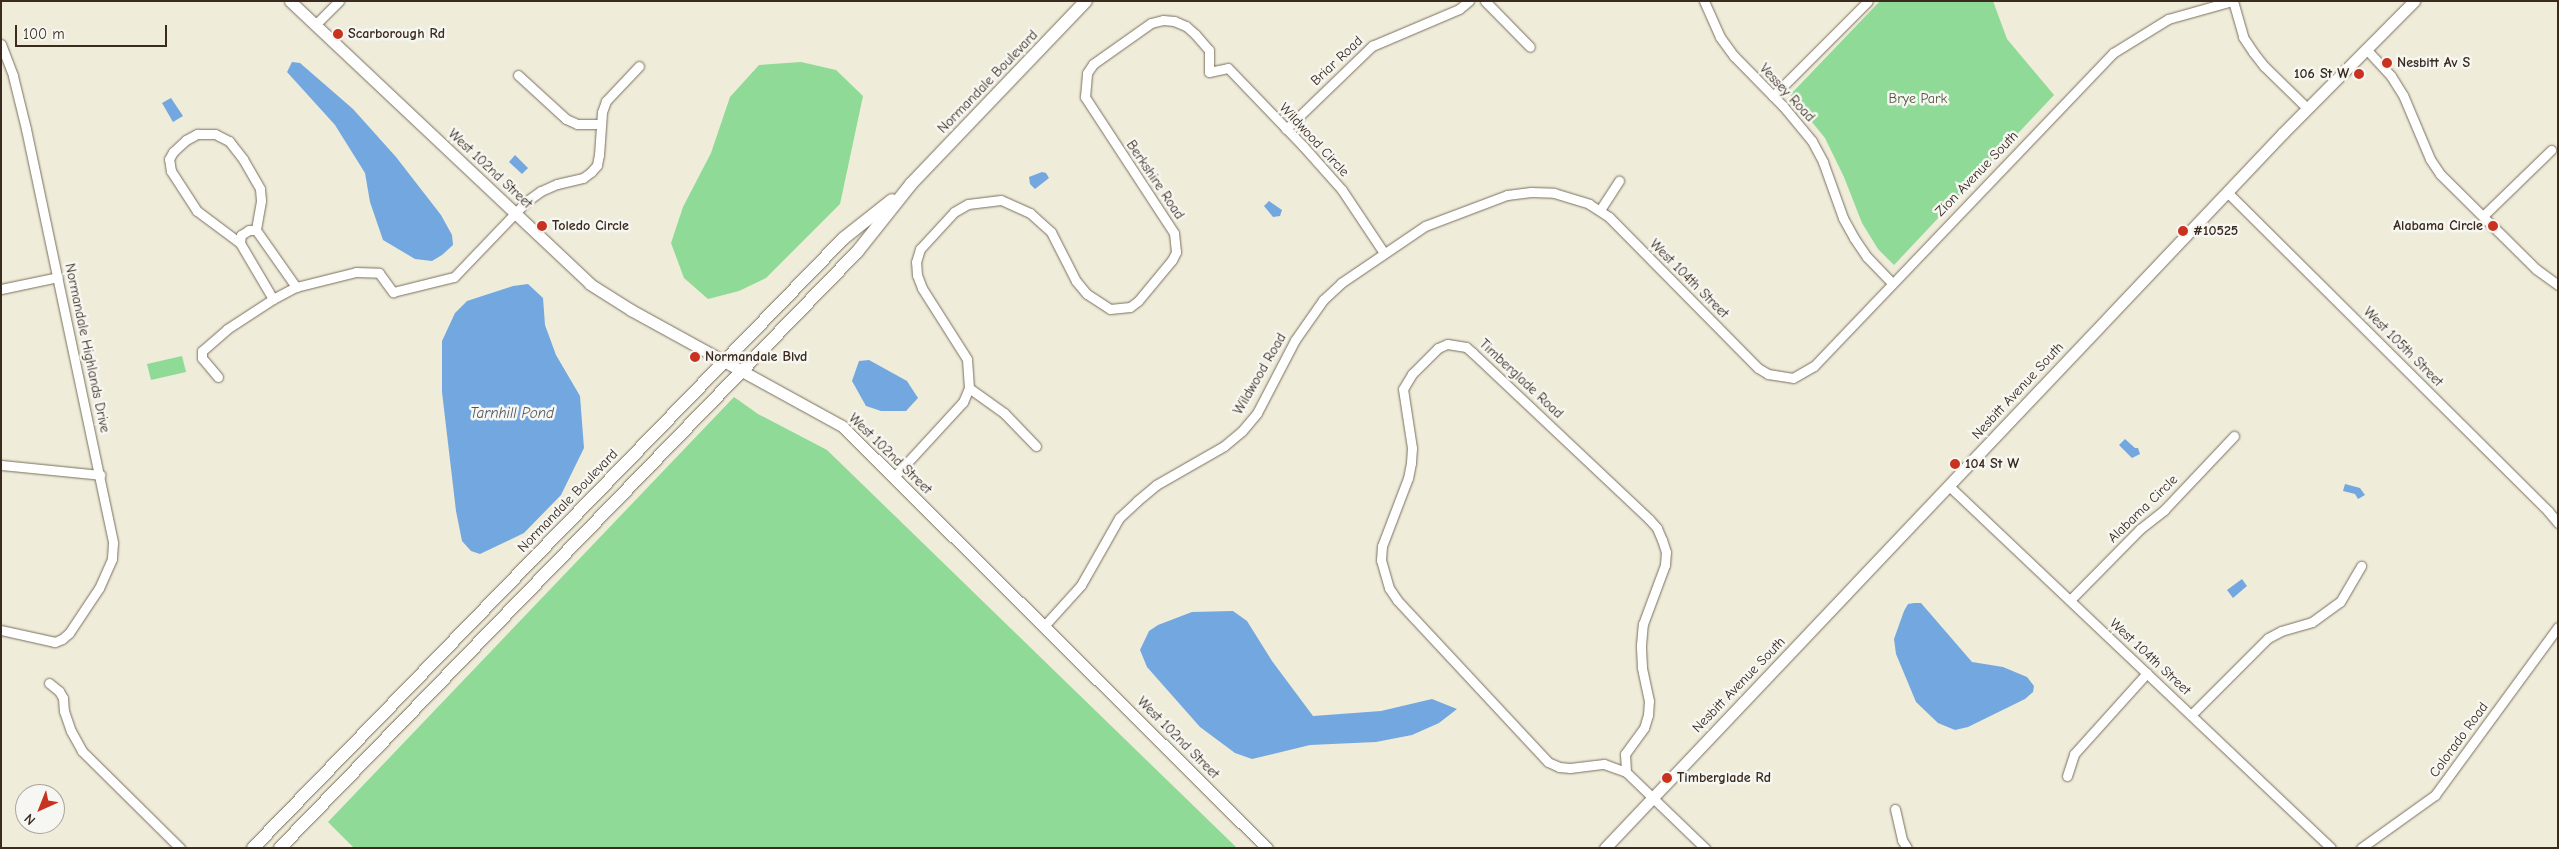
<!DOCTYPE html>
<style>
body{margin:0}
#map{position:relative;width:2559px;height:849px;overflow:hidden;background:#efecd9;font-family:"Comic Neue",sans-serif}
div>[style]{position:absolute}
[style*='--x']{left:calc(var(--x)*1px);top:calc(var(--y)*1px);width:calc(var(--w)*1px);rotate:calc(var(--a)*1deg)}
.green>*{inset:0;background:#8eda96}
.water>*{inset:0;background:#73a7df}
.roads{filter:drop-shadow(0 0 1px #7a6e5f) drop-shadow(0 0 1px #7a6e5f)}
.minor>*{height:9px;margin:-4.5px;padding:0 4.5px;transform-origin:4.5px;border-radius:4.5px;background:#fff}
.tertiary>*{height:11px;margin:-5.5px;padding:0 5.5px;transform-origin:5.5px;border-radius:5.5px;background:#fff}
.secondary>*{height:12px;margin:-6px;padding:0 6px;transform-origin:6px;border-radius:6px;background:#fff}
.dots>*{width:14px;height:14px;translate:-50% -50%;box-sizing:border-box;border:2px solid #f6f6f2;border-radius:50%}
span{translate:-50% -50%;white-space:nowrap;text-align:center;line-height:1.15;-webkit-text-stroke:5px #f6f6f2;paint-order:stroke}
.poi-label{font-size:14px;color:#3b2a1e;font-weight:700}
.left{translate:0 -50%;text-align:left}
.right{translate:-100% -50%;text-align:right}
.street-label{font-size:14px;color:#3b2a1e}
.park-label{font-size:14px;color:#50563c}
.water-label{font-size:15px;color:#4f5662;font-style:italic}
.frame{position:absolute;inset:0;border:2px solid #3b2a1e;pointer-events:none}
.north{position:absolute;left:15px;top:784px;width:50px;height:50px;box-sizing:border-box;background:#f6f6f2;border:1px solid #aba49d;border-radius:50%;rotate:224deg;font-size:14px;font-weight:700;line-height:20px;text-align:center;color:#3b2a1e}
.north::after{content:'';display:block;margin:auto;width:18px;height:22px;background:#c8321e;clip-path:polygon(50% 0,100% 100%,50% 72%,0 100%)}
.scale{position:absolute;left:15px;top:25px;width:152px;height:22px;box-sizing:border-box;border:2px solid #3b2a1e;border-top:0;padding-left:6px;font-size:15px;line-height:18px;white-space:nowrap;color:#3b2a1e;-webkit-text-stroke:4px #f6f6f2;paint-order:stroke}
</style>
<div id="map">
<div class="green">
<i style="clip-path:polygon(1880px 1px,1993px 1px,2007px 39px,2054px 95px,1894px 265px,1878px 249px,1862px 223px,1844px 177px,1825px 138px,1790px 95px)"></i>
<i style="clip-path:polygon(801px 62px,836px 70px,863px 96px,840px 204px,766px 278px,739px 291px,708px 299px,684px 278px,671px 243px,683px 207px,711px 153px,730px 97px,759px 65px)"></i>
<i style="clip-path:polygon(182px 356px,186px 372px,151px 380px,147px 364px)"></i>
<i style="clip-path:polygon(734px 397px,758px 414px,827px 450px,1237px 848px,354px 848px,328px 822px)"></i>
</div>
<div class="water">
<i style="clip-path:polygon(292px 62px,300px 63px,353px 109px,396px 157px,441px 215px,452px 235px,453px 245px,442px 255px,432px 261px,415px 259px,383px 240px,370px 202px,365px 173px,335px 125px,287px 72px)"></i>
<i style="clip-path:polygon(171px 98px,183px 116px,173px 122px,162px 103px)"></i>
<i style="clip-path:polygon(515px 155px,528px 168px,522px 174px,509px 162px)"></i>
<i style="clip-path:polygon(1042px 172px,1046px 173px,1049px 178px,1035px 189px,1030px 184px,1029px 177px)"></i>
<i style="clip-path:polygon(1269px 201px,1282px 210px,1280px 216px,1273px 217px,1264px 206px)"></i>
<i style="clip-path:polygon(528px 284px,543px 298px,545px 325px,556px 355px,580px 396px,584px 448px,561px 495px,524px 533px,480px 554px,471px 551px,462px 541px,456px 511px,442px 392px,442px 341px,455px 313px,467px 301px,513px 286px)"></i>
<i style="clip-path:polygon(869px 360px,907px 381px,918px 398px,906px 411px,881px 411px,866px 406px,852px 381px,859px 361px)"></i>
<i style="clip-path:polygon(2125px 439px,2135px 448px,2138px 448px,2140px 454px,2132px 458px,2119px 445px)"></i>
<i style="clip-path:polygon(2345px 484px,2360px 488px,2365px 495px,2358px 499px,2355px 494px,2343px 491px)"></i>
<i style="clip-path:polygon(2242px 579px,2247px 586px,2233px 598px,2227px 590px)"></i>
<i style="clip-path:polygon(1914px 603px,1921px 603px,1972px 662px,2003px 667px,2027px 677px,2034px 686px,2033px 692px,2025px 699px,1968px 727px,1955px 730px,1938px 723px,1916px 702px,1896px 654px,1894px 639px,1904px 611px,1908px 604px)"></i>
<i style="clip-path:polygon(1233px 611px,1247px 621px,1272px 661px,1313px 716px,1381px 711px,1432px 699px,1457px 709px,1439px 723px,1412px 735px,1376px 742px,1310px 745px,1252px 759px,1235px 753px,1200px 727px,1147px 667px,1140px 650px,1149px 631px,1158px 625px,1192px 612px)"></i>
</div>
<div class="roads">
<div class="minor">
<i style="--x:1485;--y:1;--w:64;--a:45.6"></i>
<i style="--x:1704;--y:1;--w:39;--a:66"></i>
<i style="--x:1720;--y:37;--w:24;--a:54"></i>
<i style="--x:1734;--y:56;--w:70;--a:45.6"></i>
<i style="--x:1783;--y:106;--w:45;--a:50.4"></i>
<i style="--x:1812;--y:141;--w:24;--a:62"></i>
<i style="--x:1823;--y:162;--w:59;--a:70.3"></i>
<i style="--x:1843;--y:218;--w:23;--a:61"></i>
<i style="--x:1854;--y:238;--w:23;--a:56"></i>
<i style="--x:1867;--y:257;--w:36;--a:46"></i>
<i style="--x:2233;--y:1;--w:37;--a:74"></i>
<i style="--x:2243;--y:37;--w:18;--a:56"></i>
<i style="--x:2253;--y:52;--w:18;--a:52"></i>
<i style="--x:2264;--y:66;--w:60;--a:44.3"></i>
<i style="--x:315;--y:25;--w:34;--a:-45"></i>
<i style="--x:1;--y:44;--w:34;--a:69"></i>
<i style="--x:13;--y:76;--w:55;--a:76.2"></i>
<i style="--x:26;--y:129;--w:423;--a:78.1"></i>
<i style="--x:113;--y:543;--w:16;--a:94"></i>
<i style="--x:112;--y:559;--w:32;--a:114"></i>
<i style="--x:99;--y:588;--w:54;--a:123.7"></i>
<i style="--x:69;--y:633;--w:9;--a:139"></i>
<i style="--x:62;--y:639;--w:8;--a:157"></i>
<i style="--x:55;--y:642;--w:55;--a:-167.5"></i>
<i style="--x:2366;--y:49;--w:37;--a:47"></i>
<i style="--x:2391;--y:76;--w:22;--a:58"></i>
<i style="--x:2403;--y:95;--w:69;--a:67.1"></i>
<i style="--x:2430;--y:159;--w:18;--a:56"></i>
<i style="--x:2440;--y:174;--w:135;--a:44.7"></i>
<i style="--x:2536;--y:269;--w:27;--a:36"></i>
<i style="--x:518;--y:75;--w:65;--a:42.5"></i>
<i style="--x:566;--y:119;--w:12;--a:24"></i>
<i style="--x:577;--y:124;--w:23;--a:0"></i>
<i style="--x:1773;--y:96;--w:134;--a:-45"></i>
<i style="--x:1286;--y:129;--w:120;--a:-44"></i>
<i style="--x:1372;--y:46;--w:95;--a:-23"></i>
<i style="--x:1459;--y:9;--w:13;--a:-39"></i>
<i style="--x:2227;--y:192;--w:453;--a:44.8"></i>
<i style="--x:2548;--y:511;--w:16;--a:50"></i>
<i style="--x:1600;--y:210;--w:35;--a:-57"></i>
<i style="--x:2483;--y:216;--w:95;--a:-44.1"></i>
<i style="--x:240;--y:243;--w:54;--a:-143.3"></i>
<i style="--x:197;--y:211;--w:48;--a:-123"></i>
<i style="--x:171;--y:171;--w:12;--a:-99"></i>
<i style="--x:169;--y:159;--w:8;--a:-60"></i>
<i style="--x:173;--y:152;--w:18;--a:-43"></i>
<i style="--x:186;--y:140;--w:13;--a:-29"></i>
<i style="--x:197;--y:134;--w:18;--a:0"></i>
<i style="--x:215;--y:134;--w:16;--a:27"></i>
<i style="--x:229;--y:141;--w:23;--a:52"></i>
<i style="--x:243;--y:159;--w:34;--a:60"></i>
<i style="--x:260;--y:189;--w:12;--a:85"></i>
<i style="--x:261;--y:201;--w:29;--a:100"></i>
<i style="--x:1;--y:289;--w:58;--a:-11.9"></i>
<i style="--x:273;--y:299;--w:26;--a:-28"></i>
<i style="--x:218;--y:377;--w:25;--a:-130"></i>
<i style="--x:202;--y:358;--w:7;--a:-90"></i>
<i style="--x:202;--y:351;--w:33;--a:-41"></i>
<i style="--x:227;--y:329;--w:55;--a:-33.1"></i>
<i style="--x:273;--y:299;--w:65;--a:-120.5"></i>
<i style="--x:240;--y:243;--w:8;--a:-83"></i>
<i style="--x:241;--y:235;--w:9;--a:-32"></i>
<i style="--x:249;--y:230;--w:7;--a:0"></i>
<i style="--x:256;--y:230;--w:70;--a:54.9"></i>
<i style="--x:296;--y:287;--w:62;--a:-14"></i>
<i style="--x:356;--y:272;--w:23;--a:2"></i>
<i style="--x:379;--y:273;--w:24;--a:54"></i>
<i style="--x:393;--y:292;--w:63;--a:-13.8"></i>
<i style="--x:454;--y:277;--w:105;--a:-46.2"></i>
<i style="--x:527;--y:201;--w:17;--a:-36"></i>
<i style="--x:541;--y:191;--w:17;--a:-24"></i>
<i style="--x:557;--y:184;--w:27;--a:-13"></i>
<i style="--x:583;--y:178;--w:10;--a:-37"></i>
<i style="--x:591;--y:172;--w:9;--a:-49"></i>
<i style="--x:597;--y:165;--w:10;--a:-79"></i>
<i style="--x:599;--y:155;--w:43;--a:-86"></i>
<i style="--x:602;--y:112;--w:12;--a:-70"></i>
<i style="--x:606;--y:101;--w:48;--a:-46.7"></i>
<i style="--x:969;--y:388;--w:43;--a:35.5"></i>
<i style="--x:1004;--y:413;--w:46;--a:45.9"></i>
<i style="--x:1;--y:465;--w:100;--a:5.7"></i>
<i style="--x:894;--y:477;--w:102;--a:-47.4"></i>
<i style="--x:963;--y:402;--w:15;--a:-67"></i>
<i style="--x:969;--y:388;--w:29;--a:-94"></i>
<i style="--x:967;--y:359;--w:84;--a:-122.4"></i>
<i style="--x:922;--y:288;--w:14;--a:-111"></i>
<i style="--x:917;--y:275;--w:13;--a:-94"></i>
<i style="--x:916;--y:262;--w:14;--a:-73"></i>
<i style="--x:920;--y:249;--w:50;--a:-47.4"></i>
<i style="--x:954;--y:212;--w:16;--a:-30"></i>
<i style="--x:968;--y:204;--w:33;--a:-7"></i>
<i style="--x:1001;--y:200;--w:32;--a:24"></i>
<i style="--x:1030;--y:213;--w:28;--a:42"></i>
<i style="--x:1051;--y:232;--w:55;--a:63"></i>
<i style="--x:1076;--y:281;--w:17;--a:50"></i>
<i style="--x:1087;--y:294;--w:27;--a:33"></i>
<i style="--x:1110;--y:309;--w:20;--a:-6"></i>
<i style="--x:1130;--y:307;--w:10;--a:-37"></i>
<i style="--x:1138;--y:301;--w:53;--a:-50.3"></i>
<i style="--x:1172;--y:260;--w:9;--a:-63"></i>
<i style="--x:1176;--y:252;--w:19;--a:-96"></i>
<i style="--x:1174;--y:233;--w:163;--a:-123.2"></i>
<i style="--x:1085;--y:97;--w:24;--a:-85"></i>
<i style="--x:1087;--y:73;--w:11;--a:-56"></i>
<i style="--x:1093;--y:64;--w:71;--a:-35.3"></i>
<i style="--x:1151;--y:23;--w:12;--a:-14"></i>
<i style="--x:1163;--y:20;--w:11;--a:5"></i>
<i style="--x:1174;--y:21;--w:13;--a:23"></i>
<i style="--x:1186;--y:26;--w:12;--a:42"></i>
<i style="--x:1195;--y:34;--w:21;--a:49"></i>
<i style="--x:1209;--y:50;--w:22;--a:90"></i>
<i style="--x:1209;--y:72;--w:19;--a:-12"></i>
<i style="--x:1228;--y:68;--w:108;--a:46.1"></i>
<i style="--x:1303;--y:146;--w:59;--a:48.4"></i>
<i style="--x:1342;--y:190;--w:76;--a:56.3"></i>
<i style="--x:1949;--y:486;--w:526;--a:43.46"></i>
<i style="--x:2070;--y:600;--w:100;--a:-45.4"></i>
<i style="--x:2140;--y:529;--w:31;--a:-38"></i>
<i style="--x:2164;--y:510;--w:102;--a:-46.6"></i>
<i style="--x:1044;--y:626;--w:55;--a:-47.9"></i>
<i style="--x:1081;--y:585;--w:77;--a:-60.4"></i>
<i style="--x:1119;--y:518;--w:25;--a:-43"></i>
<i style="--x:1137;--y:501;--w:25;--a:-40"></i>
<i style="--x:1156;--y:485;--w:78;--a:-29.8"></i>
<i style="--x:1224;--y:446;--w:23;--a:-40"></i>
<i style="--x:1242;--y:431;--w:23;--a:-50"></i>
<i style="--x:1257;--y:413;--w:82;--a:-62.5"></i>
<i style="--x:1295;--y:340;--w:49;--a:-55"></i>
<i style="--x:1323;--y:300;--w:25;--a:-43"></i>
<i style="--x:1341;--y:283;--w:102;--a:-34.2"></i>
<i style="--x:1425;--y:226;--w:88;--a:-20.7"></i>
<i style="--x:1507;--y:195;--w:24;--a:-7"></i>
<i style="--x:1531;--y:192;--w:23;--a:2"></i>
<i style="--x:1554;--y:193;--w:37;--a:17"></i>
<i style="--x:1589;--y:204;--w:24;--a:33"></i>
<i style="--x:1609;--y:217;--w:212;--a:45.4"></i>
<i style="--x:1758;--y:368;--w:12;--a:31"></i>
<i style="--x:1768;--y:374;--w:25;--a:9"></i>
<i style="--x:1793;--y:378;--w:24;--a:-30"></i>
<i style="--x:1814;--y:366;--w:433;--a:-46.3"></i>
<i style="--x:2113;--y:53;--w:65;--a:-31.7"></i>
<i style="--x:2168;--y:19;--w:66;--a:-15.7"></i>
<i style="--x:49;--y:683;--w:13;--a:39"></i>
<i style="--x:59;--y:691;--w:8;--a:60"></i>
<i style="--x:63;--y:698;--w:13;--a:86"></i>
<i style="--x:64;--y:711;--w:21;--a:71"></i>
<i style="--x:71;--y:731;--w:23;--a:61"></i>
<i style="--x:82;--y:751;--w:138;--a:44.7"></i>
<i style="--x:2191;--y:715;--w:109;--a:-45"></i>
<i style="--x:2268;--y:638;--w:15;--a:-28"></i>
<i style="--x:2281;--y:631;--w:32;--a:-16"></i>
<i style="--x:2312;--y:622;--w:34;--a:-36"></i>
<i style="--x:2340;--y:602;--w:42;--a:-59.7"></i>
<i style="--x:1626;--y:772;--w:18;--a:-93"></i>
<i style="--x:1625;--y:754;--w:32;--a:-54"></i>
<i style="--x:1644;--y:728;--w:14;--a:-73"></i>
<i style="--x:1648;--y:715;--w:14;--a:-86"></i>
<i style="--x:1649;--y:701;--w:35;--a:-102"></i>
<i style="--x:1642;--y:667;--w:22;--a:-93"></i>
<i style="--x:1641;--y:645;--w:21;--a:-85"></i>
<i style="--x:1643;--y:624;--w:63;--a:-69.6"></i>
<i style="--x:1665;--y:565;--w:13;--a:-86"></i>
<i style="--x:1666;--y:552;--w:13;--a:-108"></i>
<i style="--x:1662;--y:540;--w:13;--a:-113"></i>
<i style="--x:1657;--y:528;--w:12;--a:-132"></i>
<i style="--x:1649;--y:519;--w:242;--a:-136.7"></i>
<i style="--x:1473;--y:353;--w:9;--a:-139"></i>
<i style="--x:1466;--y:347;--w:19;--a:-171"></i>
<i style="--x:1447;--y:344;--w:10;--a:156"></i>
<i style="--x:1438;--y:348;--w:37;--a:135"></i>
<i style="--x:1412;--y:374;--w:17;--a:121"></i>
<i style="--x:1403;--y:389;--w:60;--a:81.3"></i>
<i style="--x:1412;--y:448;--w:15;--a:94"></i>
<i style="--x:1411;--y:463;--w:15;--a:101"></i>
<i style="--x:1408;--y:478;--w:73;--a:110.9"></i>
<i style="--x:1382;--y:546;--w:14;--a:94"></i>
<i style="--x:1381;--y:560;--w:29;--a:74"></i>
<i style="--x:1389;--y:588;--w:14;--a:56"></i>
<i style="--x:1397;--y:600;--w:221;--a:47"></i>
<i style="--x:1548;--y:762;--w:12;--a:24"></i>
<i style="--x:1559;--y:767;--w:11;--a:5"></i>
<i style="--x:1570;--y:768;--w:34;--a:-7"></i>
<i style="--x:1604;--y:764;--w:23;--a:20"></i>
<i style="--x:1626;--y:772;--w:110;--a:43.9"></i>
<i style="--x:2067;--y:776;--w:23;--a:-72"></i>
<i style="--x:2074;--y:754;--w:109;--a:-48"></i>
<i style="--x:1895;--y:809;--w:32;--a:77"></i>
<i style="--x:1902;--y:840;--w:9;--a:58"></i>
<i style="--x:2361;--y:848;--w:91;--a:-35.6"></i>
<i style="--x:2435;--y:795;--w:208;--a:-53.8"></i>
</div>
<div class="tertiary">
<i style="--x:290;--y:1;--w:412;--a:43.3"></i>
<i style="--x:590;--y:284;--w:49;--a:32.4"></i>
<i style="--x:631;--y:310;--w:241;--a:28.8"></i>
<i style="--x:842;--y:426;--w:599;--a:44.8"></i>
<i style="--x:1605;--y:848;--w:985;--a:-46.52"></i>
<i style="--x:2283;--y:133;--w:186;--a:-45.2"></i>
</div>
<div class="secondary">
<i style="--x:253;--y:848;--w:849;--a:-45.91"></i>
<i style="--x:844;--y:238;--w:61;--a:-38.4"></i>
<i style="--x:280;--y:848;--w:830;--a:-45.93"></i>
<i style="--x:857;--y:252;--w:87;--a:-51.5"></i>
<i style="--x:911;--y:184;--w:253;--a:-46.3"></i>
</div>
</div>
<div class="dots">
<i style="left:338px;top:34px;background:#c8321e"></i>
<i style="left:2387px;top:63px;background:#c8321e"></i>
<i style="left:2359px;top:74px;background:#c8321e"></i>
<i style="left:542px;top:226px;background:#c8321e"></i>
<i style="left:2493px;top:226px;background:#c8321e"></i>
<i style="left:2183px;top:231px;background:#c8321e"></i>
<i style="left:695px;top:357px;background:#c8321e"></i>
<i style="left:1955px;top:464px;background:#c8321e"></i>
<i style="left:1667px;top:778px;background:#c8321e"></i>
</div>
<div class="poi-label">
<span class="left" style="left:348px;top:34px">Scarborough Rd</span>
<span class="left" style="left:2397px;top:63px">Nesbitt Av S</span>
<span class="right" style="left:2349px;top:74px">106 St W</span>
<span class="left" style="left:552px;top:226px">Toledo Circle</span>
<span class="right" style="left:2483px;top:226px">Alabama Circle</span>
<span class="left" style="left:2193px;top:231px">#10525</span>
<span class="left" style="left:705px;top:357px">Normandale Blvd</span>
<span class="left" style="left:1965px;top:464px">104 St W</span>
<span class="left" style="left:1677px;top:778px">Timberglade Rd</span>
</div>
<div class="street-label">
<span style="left:1337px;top:61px;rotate:-43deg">Briar Road</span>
<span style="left:988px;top:82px;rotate:-46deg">Normandale Boulevard</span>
<span style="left:1787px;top:93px;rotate:47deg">Vessey Road</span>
<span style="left:1314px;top:140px;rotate:47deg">Wildwood Circle</span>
<span style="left:490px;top:169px;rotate:43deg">West 102nd Street</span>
<span style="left:1977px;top:174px;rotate:-46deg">Zion Avenue South</span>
<span style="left:1155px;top:180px;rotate:56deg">Berkshire Road</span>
<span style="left:1689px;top:279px;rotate:45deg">West 104th Street</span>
<span style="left:2403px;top:347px;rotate:45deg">West 105th Street</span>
<span style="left:87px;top:348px;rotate:78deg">Normandale Highlands Drive</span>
<span style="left:1260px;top:374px;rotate:-60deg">Wildwood Road</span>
<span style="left:1521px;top:379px;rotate:43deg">Timberglade Road</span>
<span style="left:2018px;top:391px;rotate:-47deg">Nesbitt Avenue South</span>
<span style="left:890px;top:454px;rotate:44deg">West 102nd Street</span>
<span style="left:568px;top:501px;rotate:-46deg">Normandale Boulevard</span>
<span style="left:2143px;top:509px;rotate:-44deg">Alabama Circle</span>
<span style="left:2150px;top:657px;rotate:43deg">West 104th Street</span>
<span style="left:1739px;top:685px;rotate:-46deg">Nesbitt Avenue South</span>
<span style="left:1178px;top:738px;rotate:45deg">West 102nd Street</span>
<span style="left:2459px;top:740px;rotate:-54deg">Colorado Road</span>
</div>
<div class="park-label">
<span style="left:1918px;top:99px">Brye Park</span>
</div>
<div class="water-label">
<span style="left:512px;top:414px">Tarnhill Pond</span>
</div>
<div class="frame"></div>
<div class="north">N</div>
<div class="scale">100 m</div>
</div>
